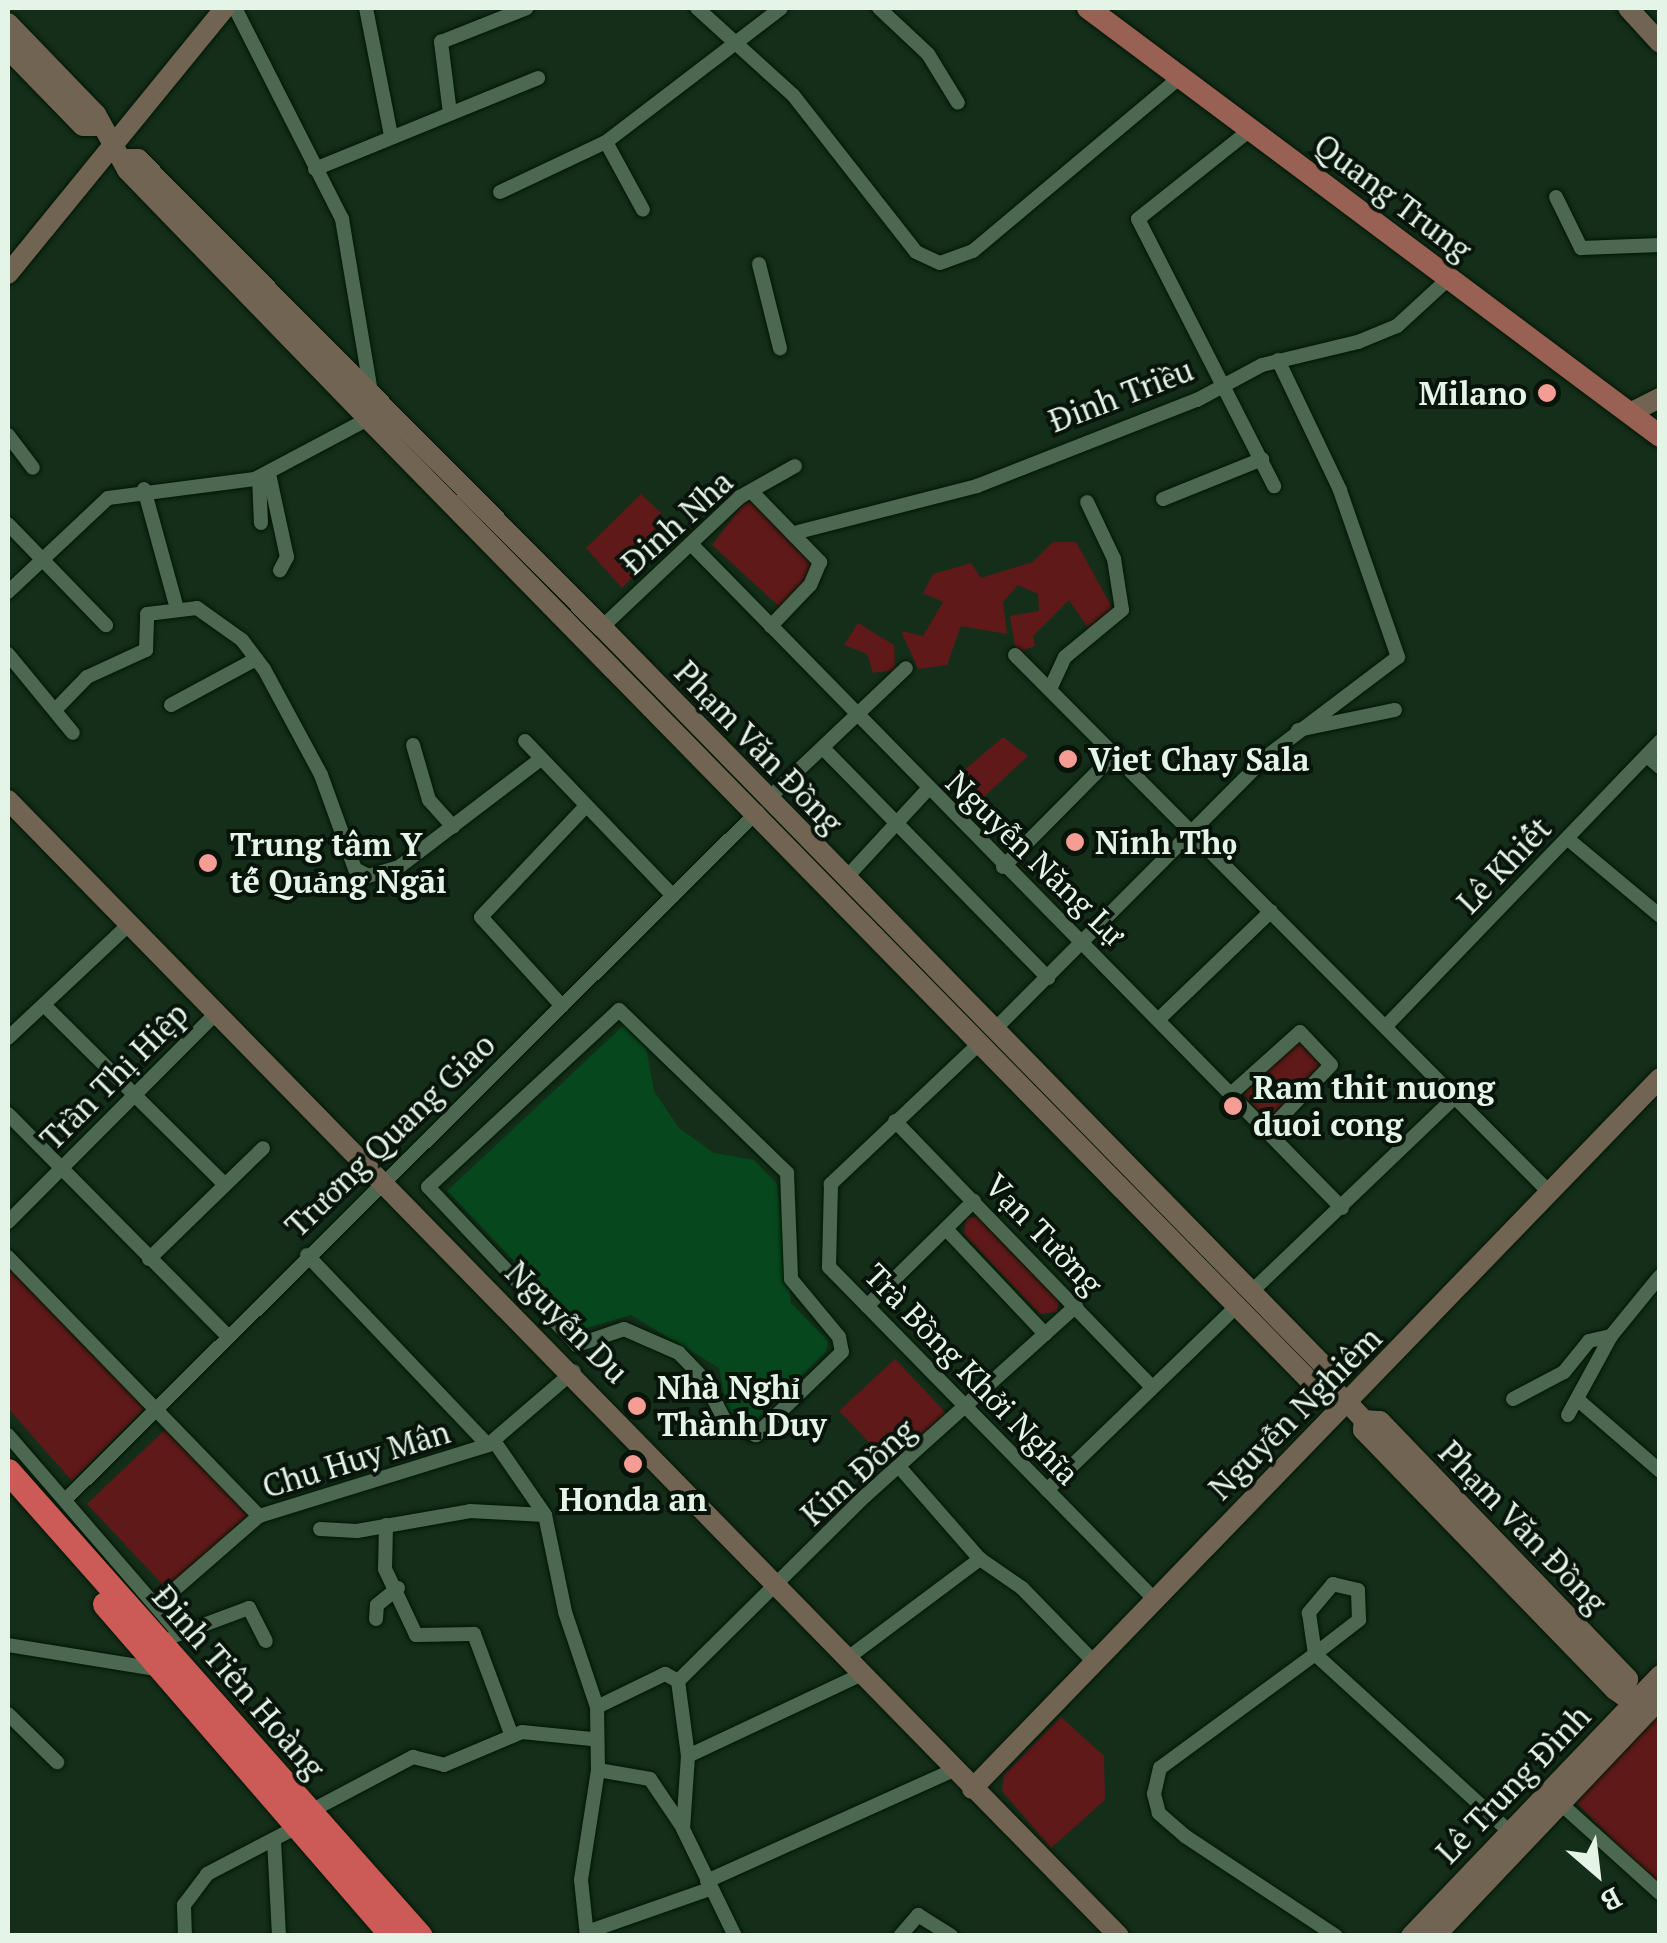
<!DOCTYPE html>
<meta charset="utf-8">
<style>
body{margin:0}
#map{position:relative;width:1667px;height:1943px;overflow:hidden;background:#142e1a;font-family:"PT Serif",serif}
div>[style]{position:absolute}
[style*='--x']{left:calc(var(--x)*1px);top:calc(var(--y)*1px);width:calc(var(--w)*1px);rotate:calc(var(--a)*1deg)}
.green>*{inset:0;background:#601919}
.water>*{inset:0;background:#07471e}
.roads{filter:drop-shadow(0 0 2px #001604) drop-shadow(0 0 2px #001604)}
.street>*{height:14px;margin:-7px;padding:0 7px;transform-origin:7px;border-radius:7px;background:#4c6851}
.secondary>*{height:20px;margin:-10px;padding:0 10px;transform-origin:10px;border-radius:10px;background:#726452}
.primary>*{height:22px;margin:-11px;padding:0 11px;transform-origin:11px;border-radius:11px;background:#996054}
.highway>*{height:25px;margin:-12.5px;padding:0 12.5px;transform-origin:12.5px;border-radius:12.5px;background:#cc5a56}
.dots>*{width:28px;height:28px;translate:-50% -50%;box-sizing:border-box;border:5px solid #08130a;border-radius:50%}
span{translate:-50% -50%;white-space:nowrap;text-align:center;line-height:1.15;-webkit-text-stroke:8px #08130a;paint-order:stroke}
.street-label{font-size:32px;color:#e4f4e7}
.poi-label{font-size:32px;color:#e4f4e7;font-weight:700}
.right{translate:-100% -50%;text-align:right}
.left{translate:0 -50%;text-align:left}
.frame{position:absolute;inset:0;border:10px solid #e4f4e7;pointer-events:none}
.north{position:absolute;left:1547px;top:1823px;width:100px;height:100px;-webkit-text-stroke:8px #08130a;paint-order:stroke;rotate:152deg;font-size:28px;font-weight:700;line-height:40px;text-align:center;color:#e4f4e7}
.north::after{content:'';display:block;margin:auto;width:35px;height:45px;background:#e4f4e7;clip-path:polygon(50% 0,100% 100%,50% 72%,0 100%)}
</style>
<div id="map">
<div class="green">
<i style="clip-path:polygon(753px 491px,824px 563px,781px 608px,712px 545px)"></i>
<i style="clip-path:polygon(641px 494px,661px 513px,668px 541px,622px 588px,586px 548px)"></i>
<i style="clip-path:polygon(1053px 542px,1076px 542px,1114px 611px,1088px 628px,1069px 600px,1033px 636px,1035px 646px,1016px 653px,1010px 616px,1039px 611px,1038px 594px,1018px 585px,1003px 602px,1007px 634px,961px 626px,947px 665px,918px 669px,901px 631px,923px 636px,943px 602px,923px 593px,933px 574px,971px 563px,981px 578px,1033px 562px)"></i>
<i style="clip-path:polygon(858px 623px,894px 645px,895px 670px,873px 673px,867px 654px,844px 645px)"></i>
<i style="clip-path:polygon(1003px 737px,1028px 756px,974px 806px,948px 784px)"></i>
<i style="clip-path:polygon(1300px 1034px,1335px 1070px,1276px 1128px,1243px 1095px)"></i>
<i style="clip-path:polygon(981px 1216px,1059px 1297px,1057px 1312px,1040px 1314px,964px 1234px,966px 1218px)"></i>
<i style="clip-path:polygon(8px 1260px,149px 1404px,72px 1481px,8px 1408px)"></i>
<i style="clip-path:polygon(895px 1359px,947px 1414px,892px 1466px,839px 1411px)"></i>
<i style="clip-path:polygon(168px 1427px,249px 1514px,168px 1590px,87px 1504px)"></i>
<i style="clip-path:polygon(1659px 1708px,1659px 1887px,1572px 1798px)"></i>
<i style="clip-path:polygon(1061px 1717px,1104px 1756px,1105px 1800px,1051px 1848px,1002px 1791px,1004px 1775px)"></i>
</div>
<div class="water">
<i style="clip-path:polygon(624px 1025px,646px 1048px,654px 1091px,679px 1128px,714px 1153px,754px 1160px,777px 1184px,791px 1303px,828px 1341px,826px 1352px,749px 1426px,727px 1408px,719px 1368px,631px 1315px,580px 1330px,447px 1191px)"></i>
</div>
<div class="roads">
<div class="street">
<i style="--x:235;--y:8;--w:237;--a:63.1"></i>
<i style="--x:342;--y:219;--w:176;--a:80.5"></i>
<i style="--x:366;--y:8;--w:130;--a:78.9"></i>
<i style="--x:697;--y:8;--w:130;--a:42.2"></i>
<i style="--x:793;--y:95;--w:199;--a:51.9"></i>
<i style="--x:916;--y:252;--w:26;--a:25"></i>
<i style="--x:940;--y:263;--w:35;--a:-20"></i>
<i style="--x:973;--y:251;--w:270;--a:-40"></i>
<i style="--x:879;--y:8;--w:67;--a:43.2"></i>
<i style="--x:928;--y:54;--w:57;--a:58.5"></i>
<i style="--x:450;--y:113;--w:72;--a:-97.2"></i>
<i style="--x:441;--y:42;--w:92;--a:-21.6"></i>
<i style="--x:1250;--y:130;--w:143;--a:141.5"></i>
<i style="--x:1138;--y:219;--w:300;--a:63"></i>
<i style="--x:606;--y:142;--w:77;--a:61.4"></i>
<i style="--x:315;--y:169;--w:241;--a:-22.2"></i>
<i style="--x:500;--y:192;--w:117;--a:-25.3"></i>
<i style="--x:606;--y:142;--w:220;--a:-37.4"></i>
<i style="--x:1556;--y:197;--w:57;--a:63.9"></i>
<i style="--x:1581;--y:248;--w:79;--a:-2.2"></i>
<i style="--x:759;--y:264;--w:87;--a:76"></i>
<i style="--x:8;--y:435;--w:41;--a:52.9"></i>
<i style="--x:269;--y:474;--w:85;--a:77.8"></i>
<i style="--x:287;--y:557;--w:15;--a:118"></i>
<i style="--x:259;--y:478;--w:45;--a:87.5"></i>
<i style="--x:144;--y:489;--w:120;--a:74.6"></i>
<i style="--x:752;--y:492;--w:98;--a:45.8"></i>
<i style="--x:820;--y:562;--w:25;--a:113"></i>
<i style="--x:810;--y:585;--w:57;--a:133.6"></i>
<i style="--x:1163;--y:499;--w:107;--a:-22"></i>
<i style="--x:8;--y:524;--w:141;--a:45.9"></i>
<i style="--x:798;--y:532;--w:185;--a:-14.4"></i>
<i style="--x:977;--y:486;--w:236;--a:-21.4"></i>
<i style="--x:1197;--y:400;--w:74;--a:-28.3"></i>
<i style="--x:1262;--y:365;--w:99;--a:-13.5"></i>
<i style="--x:1358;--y:342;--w:42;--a:-22.3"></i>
<i style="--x:1397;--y:326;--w:68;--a:-42.6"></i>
<i style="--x:693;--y:546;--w:927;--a:45.57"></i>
<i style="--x:8;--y:592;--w:137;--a:-43.2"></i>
<i style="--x:108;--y:498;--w:148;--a:-7.4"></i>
<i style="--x:255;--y:479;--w:128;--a:-28"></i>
<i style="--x:602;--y:627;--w:190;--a:-43.3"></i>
<i style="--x:740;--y:497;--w:63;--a:-29.4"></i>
<i style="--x:8;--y:654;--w:102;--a:50.6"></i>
<i style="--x:1015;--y:655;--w:757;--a:45.16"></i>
<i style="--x:1050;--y:689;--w:35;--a:-65"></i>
<i style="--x:1065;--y:657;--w:74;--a:-39.5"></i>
<i style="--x:1122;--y:610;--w:52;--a:-98.9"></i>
<i style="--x:1114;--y:559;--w:63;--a:-115.3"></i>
<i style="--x:171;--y:705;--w:97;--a:-28.4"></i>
<i style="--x:58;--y:707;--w:42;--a:-46"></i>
<i style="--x:87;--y:677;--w:65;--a:-24.6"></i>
<i style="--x:146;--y:650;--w:36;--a:-88"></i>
<i style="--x:147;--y:614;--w:50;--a:-6.8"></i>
<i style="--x:197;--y:608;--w:55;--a:35.4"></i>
<i style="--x:242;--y:640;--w:36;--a:53"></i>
<i style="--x:264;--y:669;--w:120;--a:61.7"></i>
<i style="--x:321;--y:775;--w:100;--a:70.1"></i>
<i style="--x:355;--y:869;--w:15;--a:28"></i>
<i style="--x:368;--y:876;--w:32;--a:-16"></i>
<i style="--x:399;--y:867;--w:173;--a:-37.3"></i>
<i style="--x:1298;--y:730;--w:99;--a:-11.7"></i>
<i style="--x:525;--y:741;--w:214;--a:46.3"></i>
<i style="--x:413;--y:745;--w:57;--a:73.8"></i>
<i style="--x:429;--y:800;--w:36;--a:48"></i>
<i style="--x:823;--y:748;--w:322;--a:45.6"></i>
<i style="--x:1648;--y:757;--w:16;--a:40"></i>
<i style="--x:768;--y:799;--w:190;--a:-43.5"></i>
<i style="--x:1568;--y:839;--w:120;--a:39.9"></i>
<i style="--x:1003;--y:867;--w:162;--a:-45.3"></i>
<i style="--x:845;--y:879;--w:121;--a:-47.3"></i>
<i style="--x:44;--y:1005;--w:255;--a:44.8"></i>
<i style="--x:562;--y:1006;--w:120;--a:-132.3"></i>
<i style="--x:481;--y:917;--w:150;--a:-46.6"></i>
<i style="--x:619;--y:1010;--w:234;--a:44.1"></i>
<i style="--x:787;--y:1173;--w:106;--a:87.8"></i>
<i style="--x:791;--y:1279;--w:75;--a:50.4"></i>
<i style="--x:839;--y:1337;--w:15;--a:79"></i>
<i style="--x:842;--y:1352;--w:120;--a:136"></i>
<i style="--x:756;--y:1435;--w:34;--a:-156"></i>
<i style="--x:725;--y:1421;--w:48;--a:-117.1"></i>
<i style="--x:703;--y:1378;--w:35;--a:-134"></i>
<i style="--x:679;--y:1353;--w:60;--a:-156.4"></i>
<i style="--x:624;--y:1329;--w:50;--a:161.2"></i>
<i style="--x:577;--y:1345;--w:217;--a:-133.3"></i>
<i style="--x:428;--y:1187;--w:260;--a:-42.8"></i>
<i style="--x:1160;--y:1018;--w:154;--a:-43.9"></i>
<i style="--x:1387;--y:1025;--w:394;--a:-46.1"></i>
<i style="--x:994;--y:1030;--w:387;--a:-45.1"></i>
<i style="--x:1267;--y:756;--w:164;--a:-37.1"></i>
<i style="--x:1398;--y:657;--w:177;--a:-109.2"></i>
<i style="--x:1340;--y:490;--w:144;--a:-115.5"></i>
<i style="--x:8;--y:1038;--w:162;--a:-43.2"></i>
<i style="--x:981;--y:1042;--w:207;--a:136.6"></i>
<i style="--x:831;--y:1184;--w:83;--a:91.4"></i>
<i style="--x:829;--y:1267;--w:463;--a:45.6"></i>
<i style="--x:1232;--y:1093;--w:91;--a:-41.9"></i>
<i style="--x:1300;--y:1032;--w:45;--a:46.8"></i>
<i style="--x:1331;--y:1065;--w:91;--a:133.7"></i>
<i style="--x:8;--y:1114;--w:313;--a:45.3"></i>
<i style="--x:895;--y:1121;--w:370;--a:46"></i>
<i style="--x:8;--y:1222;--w:296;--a:-45.1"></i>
<i style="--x:947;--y:1230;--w:143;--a:46.7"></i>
<i style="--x:307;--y:1255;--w:262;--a:46.4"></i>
<i style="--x:8;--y:1257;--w:361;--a:45.9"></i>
<i style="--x:149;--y:1259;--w:159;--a:-44.2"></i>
<i style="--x:1251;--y:1292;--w:281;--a:-43.7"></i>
<i style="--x:867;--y:1306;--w:150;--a:-44.5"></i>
<i style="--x:1513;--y:1399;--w:58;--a:-27.9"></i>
<i style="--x:1564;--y:1372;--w:40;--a:-51"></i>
<i style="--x:1589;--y:1341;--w:23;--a:-13"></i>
<i style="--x:1577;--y:1399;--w:110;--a:40.9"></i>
<i style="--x:1568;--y:1415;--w:90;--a:-61.4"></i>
<i style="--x:1611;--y:1336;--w:77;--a:-50.8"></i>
<i style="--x:8;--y:1435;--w:262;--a:49.2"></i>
<i style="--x:494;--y:1441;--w:90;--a:55.4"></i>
<i style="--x:545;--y:1515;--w:99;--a:78.3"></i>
<i style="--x:565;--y:1612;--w:100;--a:71.4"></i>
<i style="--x:597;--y:1707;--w:63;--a:89.1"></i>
<i style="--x:598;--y:1770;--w:111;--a:98.8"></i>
<i style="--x:581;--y:1880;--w:56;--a:83.9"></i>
<i style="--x:902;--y:1470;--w:118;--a:48.8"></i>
<i style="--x:980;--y:1559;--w:51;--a:34.6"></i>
<i style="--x:1022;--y:1588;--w:102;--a:45.8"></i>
<i style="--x:1047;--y:1490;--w:264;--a:-44.1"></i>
<i style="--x:65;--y:1500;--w:976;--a:-44.83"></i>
<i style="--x:386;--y:1525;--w:44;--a:91.3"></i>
<i style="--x:385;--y:1569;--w:73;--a:64.8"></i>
<i style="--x:416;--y:1635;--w:58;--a:-1"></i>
<i style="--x:474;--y:1634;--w:109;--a:69.6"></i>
<i style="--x:320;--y:1529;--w:37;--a:3"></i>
<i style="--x:357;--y:1531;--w:115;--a:-10"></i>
<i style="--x:470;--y:1511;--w:75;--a:3.1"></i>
<i style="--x:158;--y:1604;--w:134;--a:-41.1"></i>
<i style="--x:259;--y:1516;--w:240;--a:-17.2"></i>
<i style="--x:488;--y:1445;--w:113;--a:-40.7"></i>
<i style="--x:376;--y:1619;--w:14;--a:-86"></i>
<i style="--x:377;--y:1605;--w:27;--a:-39"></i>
<i style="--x:174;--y:1636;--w:80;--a:-20.5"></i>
<i style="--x:249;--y:1608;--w:37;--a:63"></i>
<i style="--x:8;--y:1645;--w:157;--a:9.2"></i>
<i style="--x:849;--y:1657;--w:164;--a:-36.8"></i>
<i style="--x:678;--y:1681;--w:263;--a:-44.7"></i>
<i style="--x:865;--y:1496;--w:284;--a:-42"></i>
<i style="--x:678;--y:1681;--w:76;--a:82.4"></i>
<i style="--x:688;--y:1756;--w:73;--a:93.9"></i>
<i style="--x:683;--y:1829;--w:119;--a:64.1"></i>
<i style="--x:597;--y:1707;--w:76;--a:-25.9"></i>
<i style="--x:665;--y:1674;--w:15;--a:28"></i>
<i style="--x:8;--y:1714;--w:69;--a:44.4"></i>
<i style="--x:688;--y:1756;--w:195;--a:-25.2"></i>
<i style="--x:598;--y:1770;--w:53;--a:9.8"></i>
<i style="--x:650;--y:1779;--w:59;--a:56"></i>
<i style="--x:1561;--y:1804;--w:133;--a:42"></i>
<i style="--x:309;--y:1812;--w:118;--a:-27.9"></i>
<i style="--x:413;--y:1757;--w:32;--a:14"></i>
<i style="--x:444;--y:1765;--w:85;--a:-22.9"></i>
<i style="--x:522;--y:1732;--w:70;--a:5.7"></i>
<i style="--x:274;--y:1840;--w:96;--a:87"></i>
<i style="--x:707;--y:1881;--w:269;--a:-24.2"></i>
<i style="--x:587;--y:1932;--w:130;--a:-19.3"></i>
<i style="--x:185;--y:1936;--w:31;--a:-92"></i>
<i style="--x:184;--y:1905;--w:39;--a:-53"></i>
<i style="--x:207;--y:1874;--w:102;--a:-27.6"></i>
<i style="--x:900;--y:1936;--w:28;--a:-49"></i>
<i style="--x:918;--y:1915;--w:39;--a:32"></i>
<i style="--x:1336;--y:1936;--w:181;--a:-146.5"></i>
<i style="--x:1185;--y:1836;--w:35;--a:-139"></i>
<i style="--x:1159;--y:1813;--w:20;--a:-105"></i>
<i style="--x:1154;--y:1794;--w:27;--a:-77"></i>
<i style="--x:1160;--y:1768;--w:192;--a:-36.3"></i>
<i style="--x:1315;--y:1654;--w:56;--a:-37.7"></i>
<i style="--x:1359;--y:1620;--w:30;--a:-92"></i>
<i style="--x:1358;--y:1590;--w:26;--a:-167"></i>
<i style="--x:1333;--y:1584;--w:38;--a:130"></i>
<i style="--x:1309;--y:1613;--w:41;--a:81.7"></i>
<i style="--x:1315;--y:1654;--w:263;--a:42.4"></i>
</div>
<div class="secondary">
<i style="--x:1628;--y:8;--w:47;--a:47.6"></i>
<i style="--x:8;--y:23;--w:127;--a:46"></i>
<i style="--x:96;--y:114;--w:64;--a:61"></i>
<i style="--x:127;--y:170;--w:347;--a:45.9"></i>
<i style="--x:368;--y:419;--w:1359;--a:45.6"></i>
<i style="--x:1319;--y:1390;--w:14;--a:-4"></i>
<i style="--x:1333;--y:1389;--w:22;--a:43"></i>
<i style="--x:1349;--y:1404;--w:22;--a:47"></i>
<i style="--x:1364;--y:1420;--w:10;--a:96"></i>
<i style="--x:1363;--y:1430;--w:362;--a:45.9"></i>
<i style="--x:1615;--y:1690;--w:39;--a:35"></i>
<i style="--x:8;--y:49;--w:107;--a:45.8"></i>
<i style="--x:83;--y:126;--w:13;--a:0"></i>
<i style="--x:126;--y:159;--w:12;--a:0"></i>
<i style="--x:138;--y:159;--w:659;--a:45.25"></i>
<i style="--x:602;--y:627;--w:1049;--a:45.66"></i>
<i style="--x:1335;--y:1377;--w:12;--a:99"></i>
<i style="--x:8;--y:274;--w:343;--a:-50.8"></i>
<i style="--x:1630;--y:413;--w:34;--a:-27"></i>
<i style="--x:8;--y:800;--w:1589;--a:45.64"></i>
<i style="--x:1364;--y:1420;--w:16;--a:4"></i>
<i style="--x:1380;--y:1421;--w:358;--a:46.1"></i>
<i style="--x:1628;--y:1679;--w:10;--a:107"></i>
<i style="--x:972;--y:1789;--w:989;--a:-45.94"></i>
<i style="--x:1411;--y:1936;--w:361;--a:-46.3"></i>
<i style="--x:1435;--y:1936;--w:327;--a:-46.5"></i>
</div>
<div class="primary">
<i style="--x:1088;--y:8;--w:714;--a:36.81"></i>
</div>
<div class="highway">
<i style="--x:8;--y:1471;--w:621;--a:48.46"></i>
<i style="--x:105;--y:1604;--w:440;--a:49.1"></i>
</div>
</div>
<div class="dots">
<i style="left:1547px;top:393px;background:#f59c95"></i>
<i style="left:1068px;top:759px;background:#f59c95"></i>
<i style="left:1075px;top:842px;background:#f59c95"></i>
<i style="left:208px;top:863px;background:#f59c95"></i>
<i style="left:1233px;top:1106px;background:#f59c95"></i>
<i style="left:637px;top:1406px;background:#f59c95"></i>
<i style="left:633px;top:1464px;background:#f59c95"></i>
</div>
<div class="street-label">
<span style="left:1393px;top:197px;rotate:37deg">Quang Trung</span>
<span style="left:1121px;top:395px;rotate:-21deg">Đinh Triều</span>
<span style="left:677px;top:522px;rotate:-42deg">Đinh Nha</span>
<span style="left:759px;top:747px;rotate:46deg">Phạm Văn Đồng</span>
<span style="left:1036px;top:858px;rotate:44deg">Nguyễn Năng Lự</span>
<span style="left:1504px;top:865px;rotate:-46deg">Lê Khiết</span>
<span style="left:114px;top:1076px;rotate:-45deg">Trần Thị Hiệp</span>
<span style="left:390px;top:1135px;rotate:-44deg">Trương Quang Giao</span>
<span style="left:1044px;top:1234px;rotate:46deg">Vạn Tường</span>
<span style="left:567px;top:1322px;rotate:45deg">Nguyễn Du</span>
<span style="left:972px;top:1374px;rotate:46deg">Trà Bồng Khởi Nghĩa</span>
<span style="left:1295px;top:1413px;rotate:-45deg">Nguyễn Nghiêm</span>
<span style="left:356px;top:1459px;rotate:-17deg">Chu Huy Mân</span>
<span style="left:858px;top:1472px;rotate:-42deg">Kim Đồng</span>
<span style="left:1523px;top:1527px;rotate:46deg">Phạm Văn Đồng</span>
<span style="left:239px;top:1682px;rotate:49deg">Đinh Tiên Hoàng</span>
<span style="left:1513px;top:1784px;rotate:-46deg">Lê Trung Đình</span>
</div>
<div class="poi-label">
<span class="right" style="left:1527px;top:393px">Milano</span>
<span class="left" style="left:1088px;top:759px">Viet Chay Sala</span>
<span class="left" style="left:1095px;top:842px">Ninh Thọ</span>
<span class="left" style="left:230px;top:863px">Trung tâm Y<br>tế Quảng Ngãi</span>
<span class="left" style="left:1253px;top:1106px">Ram thit nuong<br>duoi cong</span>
<span class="left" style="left:657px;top:1406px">Nhà Nghỉ<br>Thành Duy</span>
<span style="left:633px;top:1499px">Honda an</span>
</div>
<div class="frame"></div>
<div class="north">B</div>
</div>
